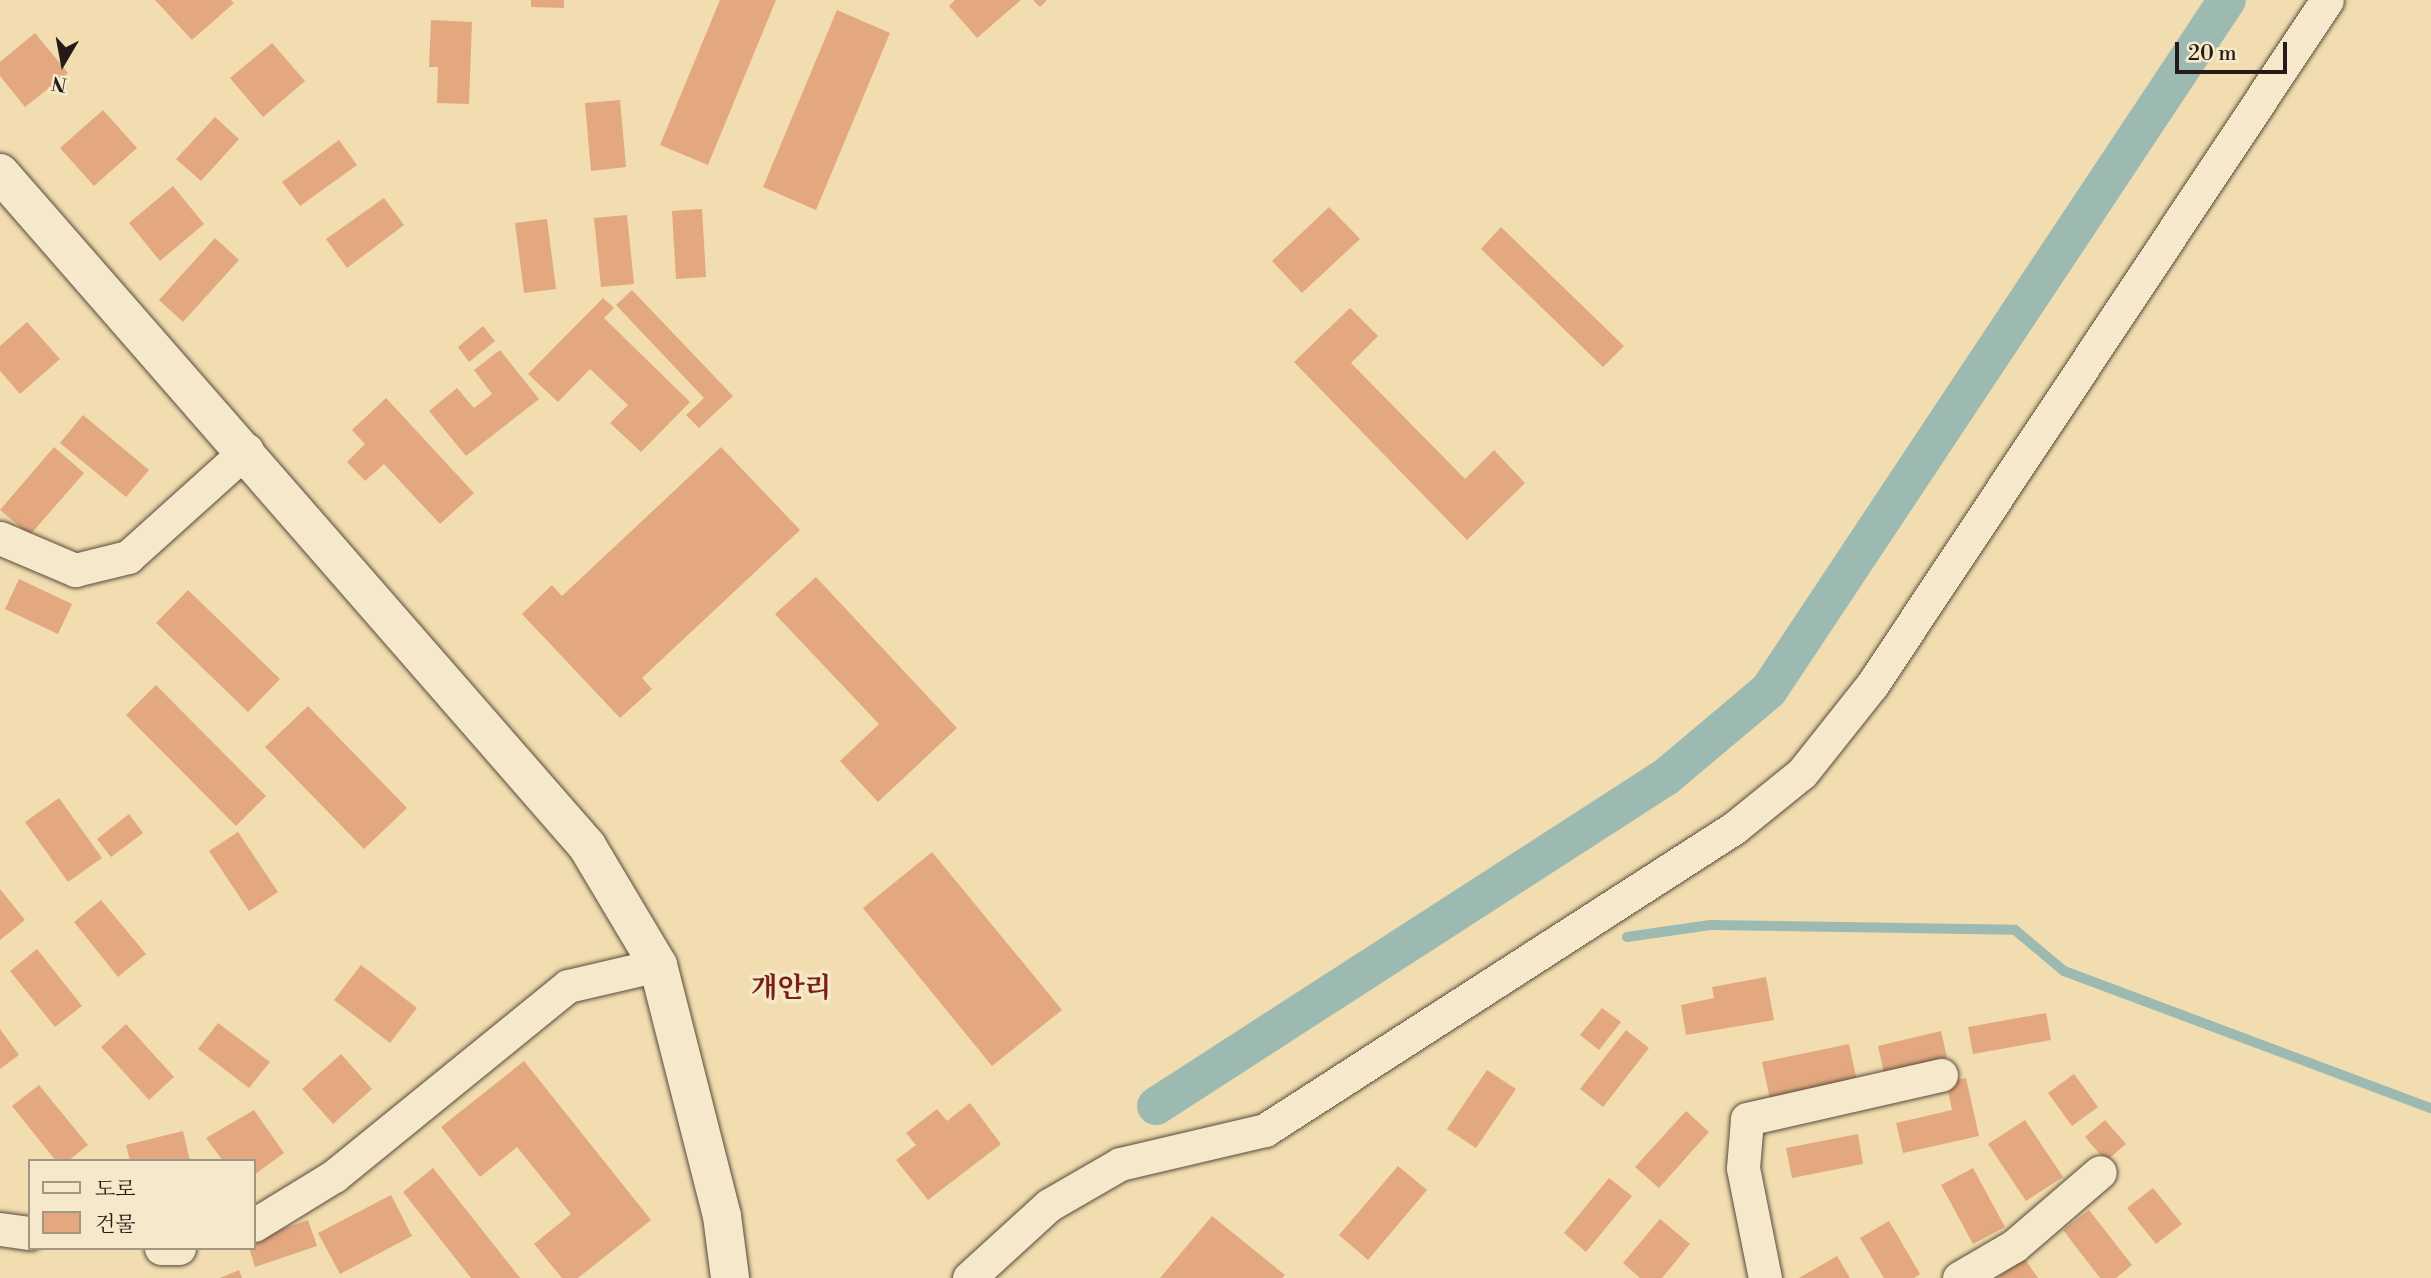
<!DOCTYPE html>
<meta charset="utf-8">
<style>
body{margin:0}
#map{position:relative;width:2431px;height:1278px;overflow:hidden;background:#f1ddaf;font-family:"Libre Bodoni","Noto Serif KR",serif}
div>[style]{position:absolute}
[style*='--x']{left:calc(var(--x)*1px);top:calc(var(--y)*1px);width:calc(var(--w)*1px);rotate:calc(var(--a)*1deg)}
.stream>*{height:10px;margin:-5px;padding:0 5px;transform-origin:5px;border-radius:5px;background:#9cbab2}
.canal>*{height:38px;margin:-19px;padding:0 19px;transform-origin:19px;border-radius:19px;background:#9cbab2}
.building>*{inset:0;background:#e3a87f}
.roads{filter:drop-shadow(0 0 2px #594b3c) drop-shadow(0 0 2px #594b3c)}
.street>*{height:33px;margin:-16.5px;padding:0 16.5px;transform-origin:16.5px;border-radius:16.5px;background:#f6e9cb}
.secondary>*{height:38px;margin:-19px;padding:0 19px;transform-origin:19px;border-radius:19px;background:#f6e9cb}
span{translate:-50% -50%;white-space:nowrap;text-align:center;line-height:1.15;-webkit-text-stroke:7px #f6e9cb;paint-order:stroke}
.quarter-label{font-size:28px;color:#7a1f14;font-weight:700}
.legend{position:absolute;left:28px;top:1159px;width:228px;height:91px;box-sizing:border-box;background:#f6e9cb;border:2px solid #a39683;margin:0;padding:9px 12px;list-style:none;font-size:21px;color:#261a16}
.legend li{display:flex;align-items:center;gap:14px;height:35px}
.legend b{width:35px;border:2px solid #a39683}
.north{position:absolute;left:28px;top:28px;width:70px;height:70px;-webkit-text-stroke:5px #f6e9cb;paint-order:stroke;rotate:190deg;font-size:19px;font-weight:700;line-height:28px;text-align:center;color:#261a16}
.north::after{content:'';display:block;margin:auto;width:24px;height:32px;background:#261a16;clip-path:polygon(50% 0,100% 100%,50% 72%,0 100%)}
.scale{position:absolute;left:2175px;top:42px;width:112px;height:32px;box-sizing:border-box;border:4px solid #261a16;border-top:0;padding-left:9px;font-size:21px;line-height:24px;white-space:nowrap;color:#261a16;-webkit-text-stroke:5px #f6e9cb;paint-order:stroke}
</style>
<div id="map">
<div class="stream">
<i style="--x:1627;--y:937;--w:84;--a:-8.2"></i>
<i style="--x:1710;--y:925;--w:305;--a:0.9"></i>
<i style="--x:2015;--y:930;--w:64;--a:39.9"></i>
<i style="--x:2064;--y:971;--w:392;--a:20.5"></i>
</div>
<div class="canal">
<i style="--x:1156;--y:1106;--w:608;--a:-32.85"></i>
<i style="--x:1667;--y:776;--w:133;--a:-40.1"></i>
<i style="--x:1769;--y:690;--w:828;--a:-56.43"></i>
</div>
<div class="building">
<i style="clip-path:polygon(155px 0,231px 0,234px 3px,192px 40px)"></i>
<i style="clip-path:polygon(531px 0,564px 0,564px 8px,531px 7px)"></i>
<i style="clip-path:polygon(720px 0,776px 0,708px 165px,660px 145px)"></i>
<i style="clip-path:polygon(955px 0,1021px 0,977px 38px,949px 6px)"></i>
<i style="clip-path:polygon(1033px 0,1047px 0,1040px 7px)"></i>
<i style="clip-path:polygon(837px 10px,890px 33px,816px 210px,763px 187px)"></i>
<i style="clip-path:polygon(431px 20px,472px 22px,469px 104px,437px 103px,438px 67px,429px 67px)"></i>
<i style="clip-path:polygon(35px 33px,68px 73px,25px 107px,0 76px,0 62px)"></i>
<i style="clip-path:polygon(272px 43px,305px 81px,263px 117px,230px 78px)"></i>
<i style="clip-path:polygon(620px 100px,626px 167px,591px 171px,585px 103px)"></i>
<i style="clip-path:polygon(103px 110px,137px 148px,94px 186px,60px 148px)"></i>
<i style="clip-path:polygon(215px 117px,239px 139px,201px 181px,176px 159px)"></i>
<i style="clip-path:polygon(339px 140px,357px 165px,300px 206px,282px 182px)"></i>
<i style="clip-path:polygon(173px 186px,204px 224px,160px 261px,129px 223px)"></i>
<i style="clip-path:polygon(384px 198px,404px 225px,347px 268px,326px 239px)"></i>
<i style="clip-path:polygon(1329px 207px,1360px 239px,1302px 293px,1272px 261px)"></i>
<i style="clip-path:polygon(702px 209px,706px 277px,676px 279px,672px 211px)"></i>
<i style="clip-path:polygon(627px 215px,634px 284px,601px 287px,594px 218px)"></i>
<i style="clip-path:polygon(547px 219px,556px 289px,524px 293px,515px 223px)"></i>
<i style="clip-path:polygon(1501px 227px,1624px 346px,1603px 367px,1481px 249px)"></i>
<i style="clip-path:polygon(215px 238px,239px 260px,183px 322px,159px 300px)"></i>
<i style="clip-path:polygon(632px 290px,733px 396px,699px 428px,686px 415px,704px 398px,616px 305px)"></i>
<i style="clip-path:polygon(603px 298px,614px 308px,604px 318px,690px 402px,641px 452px,610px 423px,628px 405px,590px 369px,558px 402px,528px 374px)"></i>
<i style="clip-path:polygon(1350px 308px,1378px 336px,1351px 363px,1465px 479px,1494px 450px,1525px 483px,1467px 540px,1294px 362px)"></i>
<i style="clip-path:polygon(27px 322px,60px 359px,20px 394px,0 371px,0 346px)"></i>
<i style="clip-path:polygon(483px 326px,495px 341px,469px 362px,458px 347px)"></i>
<i style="clip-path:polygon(500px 350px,539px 399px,466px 456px,429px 411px,457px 388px,474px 408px,492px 394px,474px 370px)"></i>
<i style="clip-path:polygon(386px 398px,474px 493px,440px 524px,384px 464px,365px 481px,347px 462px,365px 444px,352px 430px)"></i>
<i style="clip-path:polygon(83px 415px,149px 470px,126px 497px,60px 443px)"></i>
<i style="clip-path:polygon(54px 447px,84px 473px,30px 535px,0 510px)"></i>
<i style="clip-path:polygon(721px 447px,800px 530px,642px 678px,652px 689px,620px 718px,522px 614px,552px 585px,562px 596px)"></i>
<i style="clip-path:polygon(816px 577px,957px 728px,878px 802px,840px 761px,879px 724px,775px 614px)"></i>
<i style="clip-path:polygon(19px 579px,72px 604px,58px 634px,5px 609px)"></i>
<i style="clip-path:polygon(188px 590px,280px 679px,248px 712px,156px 623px)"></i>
<i style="clip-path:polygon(156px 685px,266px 796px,236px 826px,126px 715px)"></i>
<i style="clip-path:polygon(308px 706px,407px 808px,364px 849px,265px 747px)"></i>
<i style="clip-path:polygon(59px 798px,102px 858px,68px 882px,25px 822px)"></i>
<i style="clip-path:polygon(129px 814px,143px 833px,111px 857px,97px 839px)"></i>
<i style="clip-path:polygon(238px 832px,278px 892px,249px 911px,209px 851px)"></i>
<i style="clip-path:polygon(932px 852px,1062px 1010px,992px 1066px,863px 908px)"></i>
<i style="clip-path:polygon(0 889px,25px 920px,0 940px)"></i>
<i style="clip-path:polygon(101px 900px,146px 954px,118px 977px,74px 922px)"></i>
<i style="clip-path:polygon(37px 949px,82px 1006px,55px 1027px,10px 971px)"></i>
<i style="clip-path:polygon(361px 965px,417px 1008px,390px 1043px,334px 1000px)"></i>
<i style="clip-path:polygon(1766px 977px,1774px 1020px,1686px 1035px,1681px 1005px,1714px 998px,1712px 987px)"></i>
<i style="clip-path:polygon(1602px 1008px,1621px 1022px,1599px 1050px,1580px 1035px)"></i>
<i style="clip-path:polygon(2046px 1013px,2051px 1040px,1973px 1054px,1968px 1027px)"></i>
<i style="clip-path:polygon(218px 1023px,270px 1062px,249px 1088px,198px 1049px)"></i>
<i style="clip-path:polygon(126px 1024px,174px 1077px,149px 1100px,101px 1047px)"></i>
<i style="clip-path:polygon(0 1029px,19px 1055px,0 1069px)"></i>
<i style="clip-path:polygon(1626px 1030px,1649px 1048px,1603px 1107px,1580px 1089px)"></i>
<i style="clip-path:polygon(1941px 1031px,1947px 1058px,1884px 1073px,1878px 1046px)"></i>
<i style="clip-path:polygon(1849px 1044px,1857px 1081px,1770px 1099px,1762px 1062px)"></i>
<i style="clip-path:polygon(341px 1054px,372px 1089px,333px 1124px,302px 1089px)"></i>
<i style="clip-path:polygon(524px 1061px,651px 1220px,578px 1278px,562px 1278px,534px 1244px,571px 1214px,517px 1147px,480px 1177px,441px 1127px)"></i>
<i style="clip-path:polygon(1487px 1070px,1516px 1089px,1476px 1148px,1447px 1129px)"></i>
<i style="clip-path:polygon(2074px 1074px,2098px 1107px,2072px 1126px,2048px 1093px)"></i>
<i style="clip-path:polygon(1966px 1078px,1979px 1136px,1903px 1153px,1896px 1123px,1952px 1110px,1946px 1082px)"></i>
<i style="clip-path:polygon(39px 1085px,88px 1145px,68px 1161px,56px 1161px,12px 1106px)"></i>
<i style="clip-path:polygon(970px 1103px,1001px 1144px,928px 1200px,896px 1160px,916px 1145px,906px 1133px,937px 1109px,947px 1121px)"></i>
<i style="clip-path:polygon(254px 1110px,284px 1153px,254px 1175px,254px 1161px,223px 1161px,206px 1138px)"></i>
<i style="clip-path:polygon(1686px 1111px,1709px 1132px,1659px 1188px,1635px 1167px)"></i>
<i style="clip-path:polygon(2025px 1120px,2063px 1177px,2026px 1201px,1988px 1144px)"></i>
<i style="clip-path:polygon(2105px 1120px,2126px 1144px,2106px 1161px,2085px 1137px)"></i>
<i style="clip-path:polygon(183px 1131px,190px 1161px,130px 1161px,126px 1145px)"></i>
<i style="clip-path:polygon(1858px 1134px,1863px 1164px,1792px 1178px,1786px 1148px)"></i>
<i style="clip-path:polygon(1398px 1166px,1427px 1190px,1368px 1260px,1339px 1235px)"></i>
<i style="clip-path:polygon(433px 1168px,520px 1278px,471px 1278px,403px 1192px)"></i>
<i style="clip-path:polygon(1973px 1168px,2005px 1227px,1973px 1244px,1941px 1185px)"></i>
<i style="clip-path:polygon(1609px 1178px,1632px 1196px,1586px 1252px,1564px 1233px)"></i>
<i style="clip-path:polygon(2153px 1188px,2182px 1224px,2156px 1244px,2127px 1208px)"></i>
<i style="clip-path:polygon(391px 1195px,412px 1236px,340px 1274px,318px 1233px)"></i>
<i style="clip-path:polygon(2089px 1210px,2132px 1265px,2116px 1278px,2100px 1278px,2063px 1230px)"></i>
<i style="clip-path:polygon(1212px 1216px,1285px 1275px,1282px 1278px,1160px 1278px)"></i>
<i style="clip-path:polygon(1660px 1219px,1690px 1244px,1662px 1278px,1640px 1278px,1623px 1263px)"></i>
<i style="clip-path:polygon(308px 1220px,317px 1246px,255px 1267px,249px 1248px,254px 1239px)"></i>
<i style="clip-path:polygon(1889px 1221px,1920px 1274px,1914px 1278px,1884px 1278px,1860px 1238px)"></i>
<i style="clip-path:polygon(1837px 1256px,1850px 1278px,1799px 1278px)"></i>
<i style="clip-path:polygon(2024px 1258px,2038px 1278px,1997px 1278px)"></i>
<i style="clip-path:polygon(239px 1270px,242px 1278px,220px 1278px)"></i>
</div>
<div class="roads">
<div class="street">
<i style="--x:0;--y:538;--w:82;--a:23.1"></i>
<i style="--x:75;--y:570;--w:55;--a:-13.8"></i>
<i style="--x:128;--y:557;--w:160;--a:-42"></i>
<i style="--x:254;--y:1225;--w:94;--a:-31.5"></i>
<i style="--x:334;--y:1176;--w:301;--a:-39.1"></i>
<i style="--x:568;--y:986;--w:92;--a:-13.1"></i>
<i style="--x:0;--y:1229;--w:30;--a:8"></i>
<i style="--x:161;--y:1248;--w:18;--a:0"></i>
<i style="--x:969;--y:1278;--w:108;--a:-42.4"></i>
<i style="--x:1049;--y:1205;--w:82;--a:-30"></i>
<i style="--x:1120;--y:1164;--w:149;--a:-13.2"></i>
<i style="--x:1265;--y:1130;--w:558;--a:-32.78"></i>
<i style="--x:1734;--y:828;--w:87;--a:-39"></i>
<i style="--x:1802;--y:773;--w:112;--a:-51.5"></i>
<i style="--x:1872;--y:685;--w:822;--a:-56.41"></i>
<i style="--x:1765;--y:1278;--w:112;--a:-101.3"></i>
<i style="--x:1743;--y:1168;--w:49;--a:-85.3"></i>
<i style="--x:1747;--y:1119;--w:199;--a:-12.8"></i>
<i style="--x:1959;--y:1278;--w:64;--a:-30.2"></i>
<i style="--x:2014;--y:1246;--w:113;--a:-40.7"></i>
</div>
<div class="secondary">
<i style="--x:0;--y:173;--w:893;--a:48.9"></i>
<i style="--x:587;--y:846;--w:139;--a:59.2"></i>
<i style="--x:658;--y:965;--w:259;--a:75.7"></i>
<i style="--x:722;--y:1216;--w:63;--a:82.6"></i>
</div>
</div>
<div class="quarter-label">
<span style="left:791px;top:989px">개안리</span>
</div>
<ul class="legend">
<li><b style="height:9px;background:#f6e9cb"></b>도로</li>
<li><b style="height:19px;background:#e3a87f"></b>건물</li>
</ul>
<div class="north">N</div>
<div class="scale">20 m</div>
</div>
